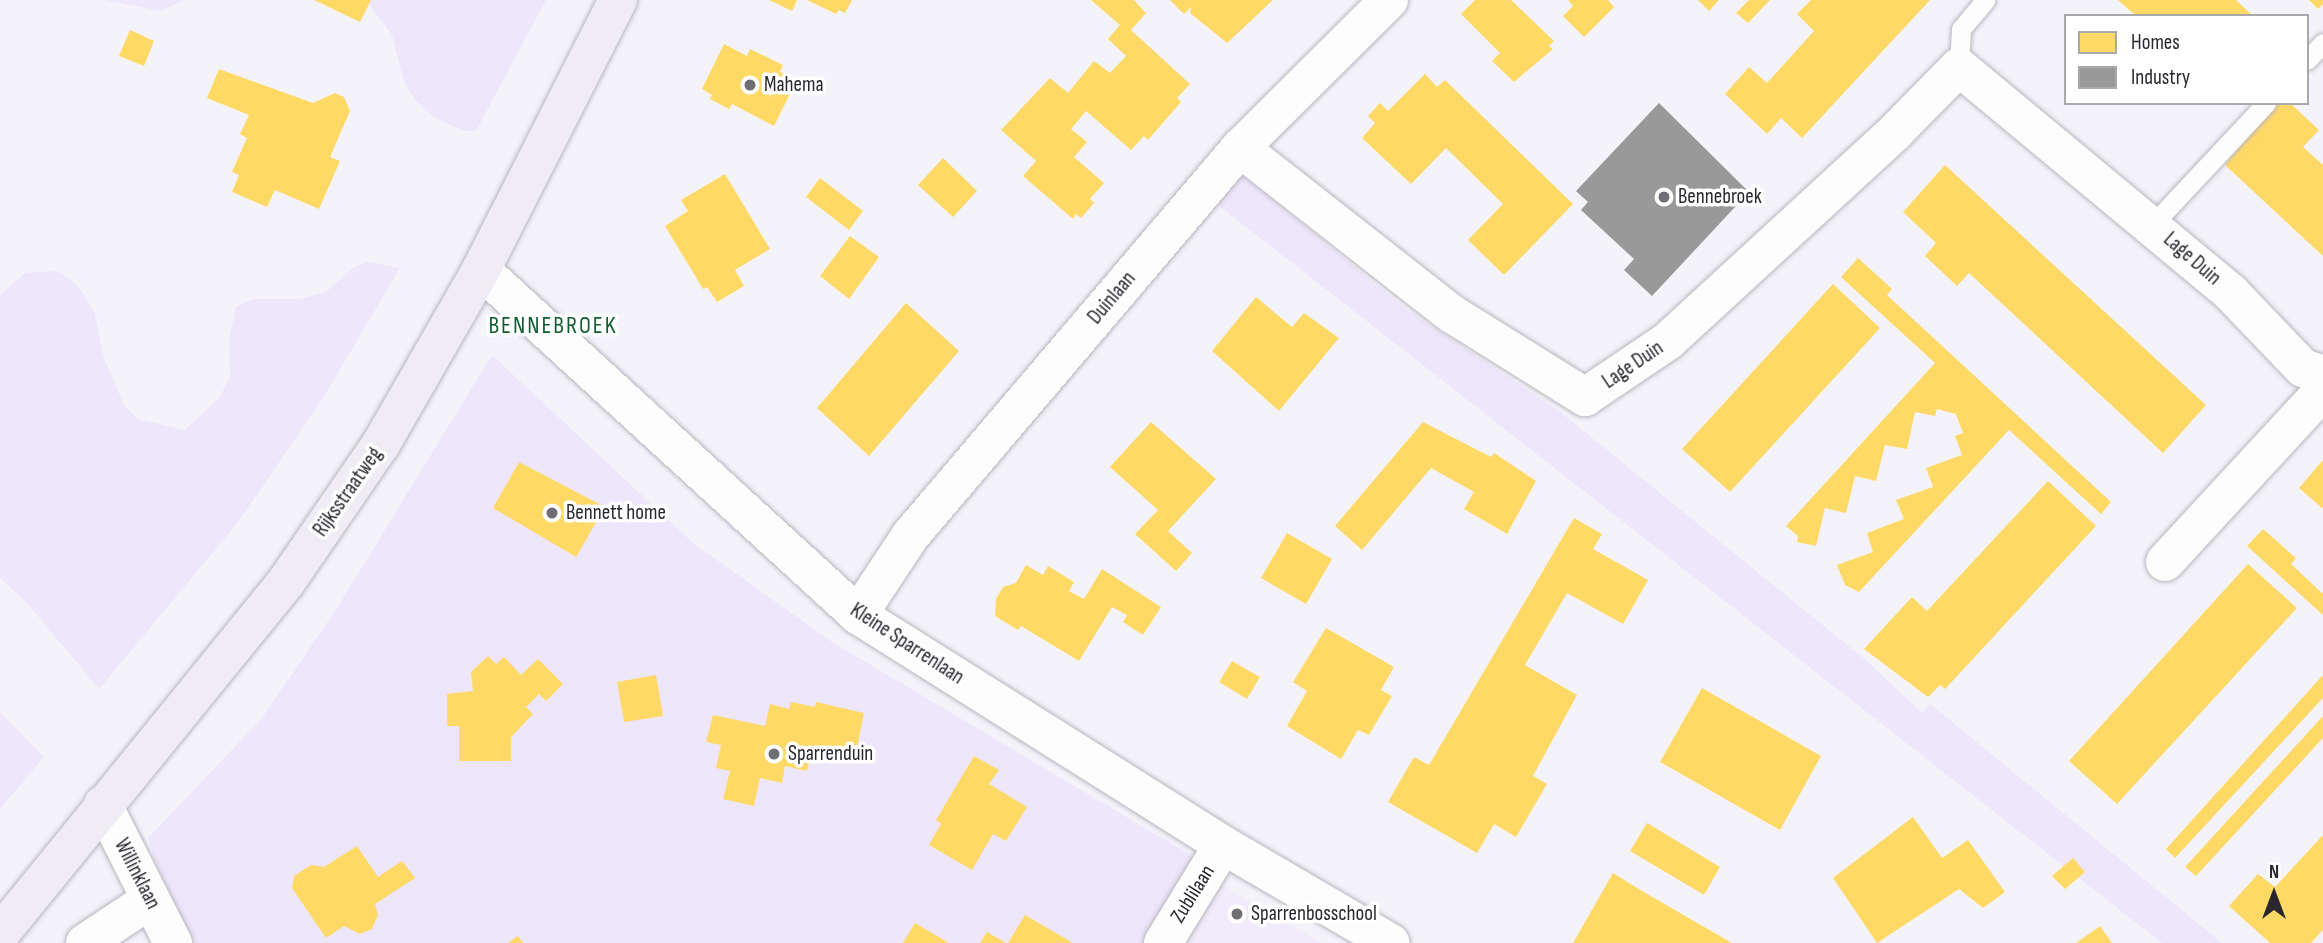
<!DOCTYPE html>
<style>
body{margin:0}
#map{position:relative;width:2323px;height:943px;overflow:hidden;background:#f5f3fa;font-family:"Sofia Sans Condensed",sans-serif}
div>[style]{position:absolute}
[style*='--x']{left:calc(var(--x)*1px);top:calc(var(--y)*1px);width:calc(var(--w)*1px);rotate:calc(var(--a)*1deg)}
.built>*{inset:0;background:#f1ebfb}
.green>*{inset:0;background:#eee6fb}
.homes>*{inset:0;background:#ffd966}
.industry>*{inset:0;background:#999}
.roads{filter:drop-shadow(0 0 2px #b9b6be) drop-shadow(0 0 2px #b9b6be)}
.lane>*{height:19px;margin:-9.5px;padding:0 9.5px;transform-origin:9.5px;border-radius:9.5px;background:#fefdfe}
.street>*{height:38px;margin:-19px;padding:0 19px;transform-origin:19px;border-radius:19px;background:#fefdfe}
.primary>*{height:38px;margin:-19px;padding:0 19px;transform-origin:19px;border-radius:19px;background:#f0ecf5}
.dots>*{width:19px;height:19px;translate:-50% -50%;box-sizing:border-box;border:4px solid #fff;border-radius:50%}
span{translate:-50% -50%;white-space:nowrap;text-align:center;line-height:1.15;-webkit-text-stroke:7px #fff;paint-order:stroke}
.poi-label{font-size:21px;color:#29262e}
.left{translate:0 -50%;text-align:left}
.street-label{font-size:21px;color:#29262e}
.quarter-label{font-size:24px;color:#105b2f;letter-spacing:2px}
.legend{position:absolute;left:2064px;top:14px;width:245px;height:91px;box-sizing:border-box;background:#fff;border:2px solid #a9a8ab;margin:0;padding:9px 12px;list-style:none;font-size:21px;color:#29262e}
.legend li{display:flex;align-items:center;gap:14px;height:35px}
.legend b{width:35px;border:2px solid #a9a8ab}
.north{position:absolute;left:2239px;top:859px;width:70px;height:70px;-webkit-text-stroke:5px #fff;paint-order:stroke;rotate:0deg;font-size:19px;font-weight:700;line-height:28px;text-align:center;color:#29262e}
.north::after{content:'';display:block;margin:auto;width:24px;height:32px;background:#29262e;clip-path:polygon(50% 0,100% 100%,50% 72%,0 100%)}
</style>
<div id="map">
<div class="built">
<i style="clip-path:polygon(1221px 885px,1321px 943px,1185px 943px)"></i>
</div>
<div class="green">
<i style="clip-path:polygon(105px 0,185px 0,160px 11px)"></i>
<i style="clip-path:polygon(366px 0,546px 0,476px 131px,464px 131px,435px 118px,416px 101px,404px 82px,392px 35px)"></i>
<i style="clip-path:polygon(1239px 172px,1407px 310px,1559px 411px,1867px 661px,1922px 713px,1930px 704px,2222px 943px,2162px 943px,1213px 201px)"></i>
<i style="clip-path:polygon(368px 262px,400px 268px,323px 398px,239px 521px,99px 689px,27px 603px,0 578px,0 295px,25px 273px,58px 271px,79px 287px,94px 311px,104px 358px,124px 405px,138px 419px,185px 430px,220px 397px,230px 376px,229px 340px,236px 307px,253px 299px,300px 299px,326px 292px,354px 267px)"></i>
<i style="clip-path:polygon(492px 355px,693px 543px,832px 642px,1194px 857px,1143px 943px,195px 943px,166px 892px,148px 838px,262px 718px,337px 608px)"></i>
<i style="clip-path:polygon(0 712px,44px 757px,0 809px)"></i>
</div>
<div class="homes">
<i style="clip-path:polygon(314px 0,371px 0,360px 22px)"></i>
<i style="clip-path:polygon(769px 0,797px 0,792px 11px)"></i>
<i style="clip-path:polygon(807px 0,852px 0,845px 13px,839px 10px,836px 14px)"></i>
<i style="clip-path:polygon(1091px 0,1134px 0,1146px 13px,1131px 30px,1190px 84px,1177px 98px,1181px 102px,1148px 140px,1144px 136px,1131px 150px,1086px 111px,1071px 129px,1087px 142px,1074px 157px,1104px 183px,1090px 199px,1094px 203px,1081px 218px,1076px 214px,1073px 219px,1023px 176px,1036px 161px,1001px 130px,1050px 78px,1068px 93px,1094px 61px,1110px 73px,1126px 56px,1108px 39px,1120px 25px)"></i>
<i style="clip-path:polygon(1170px 0,1273px 0,1227px 43px,1190px 13px,1191px 7px,1184px 14px)"></i>
<i style="clip-path:polygon(1475px 0,1511px 0,1554px 41px,1549px 46px,1553px 49px,1514px 82px,1492px 61px,1500px 53px,1461px 14px)"></i>
<i style="clip-path:polygon(1568px 0,1608px 0,1614px 7px,1584px 37px,1563px 16px,1573px 6px)"></i>
<i style="clip-path:polygon(1698px 0,1719px 0,1709px 11px)"></i>
<i style="clip-path:polygon(1749px 0,1770px 0,1748px 23px,1736px 13px)"></i>
<i style="clip-path:polygon(1811px 0,1930px 0,1802px 138px,1781px 118px,1767px 134px,1725px 94px,1749px 67px,1767px 83px,1786px 62px,1814px 31px,1797px 14px)"></i>
<i style="clip-path:polygon(2118px 0,2236px 0,2253px 16px,2136px 16px)"></i>
<i style="clip-path:polygon(2309px 0,2323px 0,2323px 4px,2318px 9px)"></i>
<i style="clip-path:polygon(130px 30px,154px 41px,144px 66px,119px 56px)"></i>
<i style="clip-path:polygon(724px 44px,747px 56px,750px 49px,783px 65px,780px 72px,797px 80px,774px 126px,732px 104px,729px 109px,710px 99px,712px 95px,702px 89px)"></i>
<i style="clip-path:polygon(219px 69px,313px 103px,335px 93px,344px 97px,350px 111px,330px 157px,340px 161px,319px 209px,275px 190px,267px 207px,232px 192px,239px 175px,232px 172px,247px 138px,240px 134px,249px 115px,207px 98px)"></i>
<i style="clip-path:polygon(1425px 74px,1437px 87px,1445px 80px,1573px 204px,1504px 275px,1468px 240px,1503px 204px,1446px 148px,1411px 184px,1362px 138px,1375px 123px,1368px 116px,1380px 103px,1388px 111px)"></i>
<i style="clip-path:polygon(2276px 103px,2290px 103px,2319px 130px,2303px 147px,2323px 165px,2323px 256px,2225px 165px)"></i>
<i style="clip-path:polygon(943px 158px,977px 191px,953px 217px,918px 185px)"></i>
<i style="clip-path:polygon(1945px 165px,2206px 405px,2163px 453px,1969px 273px,1957px 286px,1925px 256px,1936px 243px,1903px 212px)"></i>
<i style="clip-path:polygon(725px 174px,770px 249px,735px 270px,744px 286px,717px 302px,707px 287px,703px 289px,665px 226px,688px 211px,681px 200px)"></i>
<i style="clip-path:polygon(820px 178px,863px 211px,849px 230px,806px 197px)"></i>
<i style="clip-path:polygon(850px 236px,879px 257px,849px 299px,820px 276px)"></i>
<i style="clip-path:polygon(1858px 258px,1892px 289px,1887px 295px,2111px 502px,2101px 514px,2009px 430px,1859px 592px,1845px 585px,1837px 565px,1873px 552px,1867px 533px,1904px 519px,1896px 500px,1933px 487px,1926px 468px,1962px 455px,1955px 436px,1963px 433px,1956px 414px,1937px 409px,1935px 416px,1915px 412px,1907px 449px,1885px 445px,1876px 481px,1855px 476px,1846px 513px,1825px 508px,1816px 546px,1797px 542px,1798px 536px,1786px 526px,1935px 363px,1841px 277px)"></i>
<i style="clip-path:polygon(1833px 284px,1880px 328px,1730px 492px,1682px 449px)"></i>
<i style="clip-path:polygon(1256px 297px,1292px 327px,1304px 313px,1339px 338px,1279px 411px,1212px 351px)"></i>
<i style="clip-path:polygon(906px 303px,959px 351px,869px 456px,817px 408px)"></i>
<i style="clip-path:polygon(1151px 422px,1216px 479px,1168px 531px,1192px 553px,1176px 571px,1135px 534px,1158px 510px,1110px 467px)"></i>
<i style="clip-path:polygon(1423px 422px,1491px 457px,1494px 453px,1536px 481px,1507px 534px,1464px 509px,1474px 492px,1431px 468px,1362px 550px,1335px 526px)"></i>
<i style="clip-path:polygon(2323px 460px,2323px 509px,2299px 488px)"></i>
<i style="clip-path:polygon(519px 462px,605px 507px,576px 557px,493px 508px)"></i>
<i style="clip-path:polygon(2048px 481px,2096px 526px,1945px 689px,1940px 685px,1928px 697px,1864px 649px,1912px 597px,1927px 611px)"></i>
<i style="clip-path:polygon(1574px 518px,1602px 534px,1593px 549px,1648px 580px,1623px 624px,1567px 593px,1525px 665px,1577px 695px,1533px 776px,1547px 784px,1516px 837px,1494px 824px,1477px 853px,1388px 802px,1414px 757px,1429px 765px)"></i>
<i style="clip-path:polygon(2263px 529px,2296px 558px,2291px 564px,2323px 594px,2323px 615px,2247px 546px)"></i>
<i style="clip-path:polygon(1287px 533px,1332px 559px,1306px 604px,1261px 578px)"></i>
<i style="clip-path:polygon(2248px 564px,2297px 608px,2117px 804px,2069px 761px)"></i>
<i style="clip-path:polygon(1026px 565px,1043px 575px,1048px 566px,1074px 582px,1069px 591px,1084px 599px,1102px 569px,1161px 607px,1143px 635px,1123px 622px,1127px 615px,1112px 607px,1079px 661px,1021px 626px,1018px 630px,995px 616px,996px 599px,1003px 587px,1016px 583px)"></i>
<i style="clip-path:polygon(1326px 628px,1394px 667px,1381px 690px,1392px 696px,1369px 735px,1358px 730px,1341px 759px,1287px 726px,1307px 691px,1293px 682px)"></i>
<i style="clip-path:polygon(488px 656px,496px 664px,504px 657px,521px 675px,538px 659px,563px 684px,546px 701px,539px 694px,526px 707px,533px 714px,511px 737px,511px 761px,459px 761px,459px 726px,447px 726px,447px 694px,473px 691px,471px 672px)"></i>
<i style="clip-path:polygon(1232px 661px,1260px 677px,1247px 699px,1219px 682px)"></i>
<i style="clip-path:polygon(656px 675px,663px 716px,624px 722px,617px 682px)"></i>
<i style="clip-path:polygon(2323px 675px,2323px 698px,2175px 858px,2166px 849px)"></i>
<i style="clip-path:polygon(1702px 688px,1821px 756px,1780px 830px,1660px 762px)"></i>
<i style="clip-path:polygon(791px 702px,815px 707px,816px 702px,864px 713px,855px 757px,829px 753px,827px 761px,811px 756px,807px 771px,785px 766px,782px 783px,760px 778px,754px 806px,723px 799px,730px 771px,716px 768px,721px 745px,706px 742px,713px 715px,765px 726px,770px 704px,789px 709px)"></i>
<i style="clip-path:polygon(2323px 716px,2323px 738px,2196px 876px,2185px 867px)"></i>
<i style="clip-path:polygon(974px 756px,999px 770px,989px 784px,1027px 807px,1006px 841px,993px 834px,972px 870px,929px 845px,941px 824px,936px 820px)"></i>
<i style="clip-path:polygon(1913px 817px,1942px 858px,1968px 840px,2005px 892px,1983px 908px,1959px 889px,1877px 943px,1833px 878px)"></i>
<i style="clip-path:polygon(1647px 823px,1720px 867px,1704px 895px,1630px 851px)"></i>
<i style="clip-path:polygon(2323px 835px,2323px 930px,2311px 943px,2270px 943px,2229px 906px,2258px 874px,2275px 887px)"></i>
<i style="clip-path:polygon(357px 846px,378px 877px,402px 861px,415px 878px,375px 904px,378px 915px,372px 929px,360px 934px,344px 926px,326px 938px,292px 888px,294px 876px,311px 865px,324px 867px)"></i>
<i style="clip-path:polygon(2073px 858px,2085px 872px,2065px 889px,2052px 876px)"></i>
<i style="clip-path:polygon(1613px 873px,1642px 891px,1732px 943px,1573px 943px)"></i>
<i style="clip-path:polygon(1025px 915px,1073px 943px,1008px 943px)"></i>
<i style="clip-path:polygon(915px 923px,949px 943px,903px 943px)"></i>
<i style="clip-path:polygon(2100px 926px,2112px 943px,2076px 943px)"></i>
<i style="clip-path:polygon(987px 932px,1006px 943px,980px 943px)"></i>
<i style="clip-path:polygon(518px 936px,523px 943px,508px 943px)"></i>
</div>
<div class="industry">
<i style="clip-path:polygon(1659px 103px,1749px 192px,1652px 296px,1624px 270px,1634px 259px,1581px 210px,1588px 202px,1576px 191px)"></i>
</div>
<div class="roads">
<div class="lane">
<i style="--x:2307;--y:60;--w:23;--a:-47"></i>
<i style="--x:1959;--y:67;--w:38;--a:-87"></i>
<i style="--x:1961;--y:29;--w:38;--a:-50"></i>
<i style="--x:2152;--y:225;--w:167;--a:-46.9"></i>
</div>
<div class="street">
<i style="--x:1240;--y:148;--w:269;--a:38.1"></i>
<i style="--x:1452;--y:314;--w:157;--a:32"></i>
<i style="--x:1585;--y:397;--w:100;--a:-34"></i>
<i style="--x:1668;--y:341;--w:309;--a:-42.6"></i>
<i style="--x:1895;--y:132;--w:91;--a:-45.4"></i>
<i style="--x:1959;--y:67;--w:354;--a:39.7"></i>
<i style="--x:2231;--y:293;--w:104;--a:46.2"></i>
<i style="--x:2303;--y:368;--w:21;--a:19"></i>
<i style="--x:481;--y:270;--w:511;--a:42.46"></i>
<i style="--x:858;--y:615;--w:431;--a:32.2"></i>
<i style="--x:1223;--y:845;--w:194;--a:30.3"></i>
<i style="--x:2165;--y:562;--w:233;--a:-47.3"></i>
<i style="--x:858;--y:615;--w:96;--a:-56.5"></i>
<i style="--x:911;--y:535;--w:508;--a:-49.63"></i>
<i style="--x:1240;--y:148;--w:210;--a:-44.8"></i>
<i style="--x:103;--y:805;--w:155;--a:63.1"></i>
<i style="--x:85;--y:943;--w:78;--a:-33.5"></i>
<i style="--x:1163;--y:943;--w:115;--a:-58.5"></i>
</div>
<div class="primary">
<i style="--x:0;--y:934;--w:454;--a:-50.9"></i>
<i style="--x:286;--y:582;--w:168;--a:-55.5"></i>
<i style="--x:381;--y:444;--w:201;--a:-60.1"></i>
<i style="--x:481;--y:270;--w:303;--a:-63.1"></i>
</div>
</div>
<div class="dots">
<i style="left:750px;top:85px;background:#706e75"></i>
<i style="left:1664px;top:197px;background:#706e75"></i>
<i style="left:552px;top:513px;background:#706e75"></i>
<i style="left:774px;top:754px;background:#706e75"></i>
<i style="left:1237px;top:914px;background:#706e75"></i>
</div>
<div class="poi-label">
<span class="left" style="left:764px;top:85px">Mahema</span>
<span class="left" style="left:1678px;top:197px">Bennebroek</span>
<span class="left" style="left:566px;top:513px">Bennett home</span>
<span class="left" style="left:788px;top:754px">Sparrenduin</span>
<span class="left" style="left:1251px;top:914px">Sparrenbosschool</span>
</div>
<div class="street-label">
<span style="left:2192px;top:259px;rotate:41deg">Lage Duin</span>
<span style="left:1112px;top:298px;rotate:-50deg">Duinlaan</span>
<span style="left:1633px;top:365px;rotate:-34deg">Lage Duin</span>
<span style="left:348px;top:492px;rotate:-55deg">Rijksstraatweg</span>
<span style="left:907px;top:644px;rotate:33deg">Kleine Sparrenlaan</span>
<span style="left:137px;top:874px;rotate:63deg">Willinklaan</span>
<span style="left:1193px;top:894px;rotate:-58deg">Zublilaan</span>
</div>
<div class="quarter-label">
<span style="left:553px;top:326px">BENNEBROEK</span>
</div>
<ul class="legend">
<li><b style="height:19px;background:#ffd966"></b>Homes</li>
<li><b style="height:19px;background:#999"></b>Industry</li>
</ul>
<div class="north">N</div>
</div>
